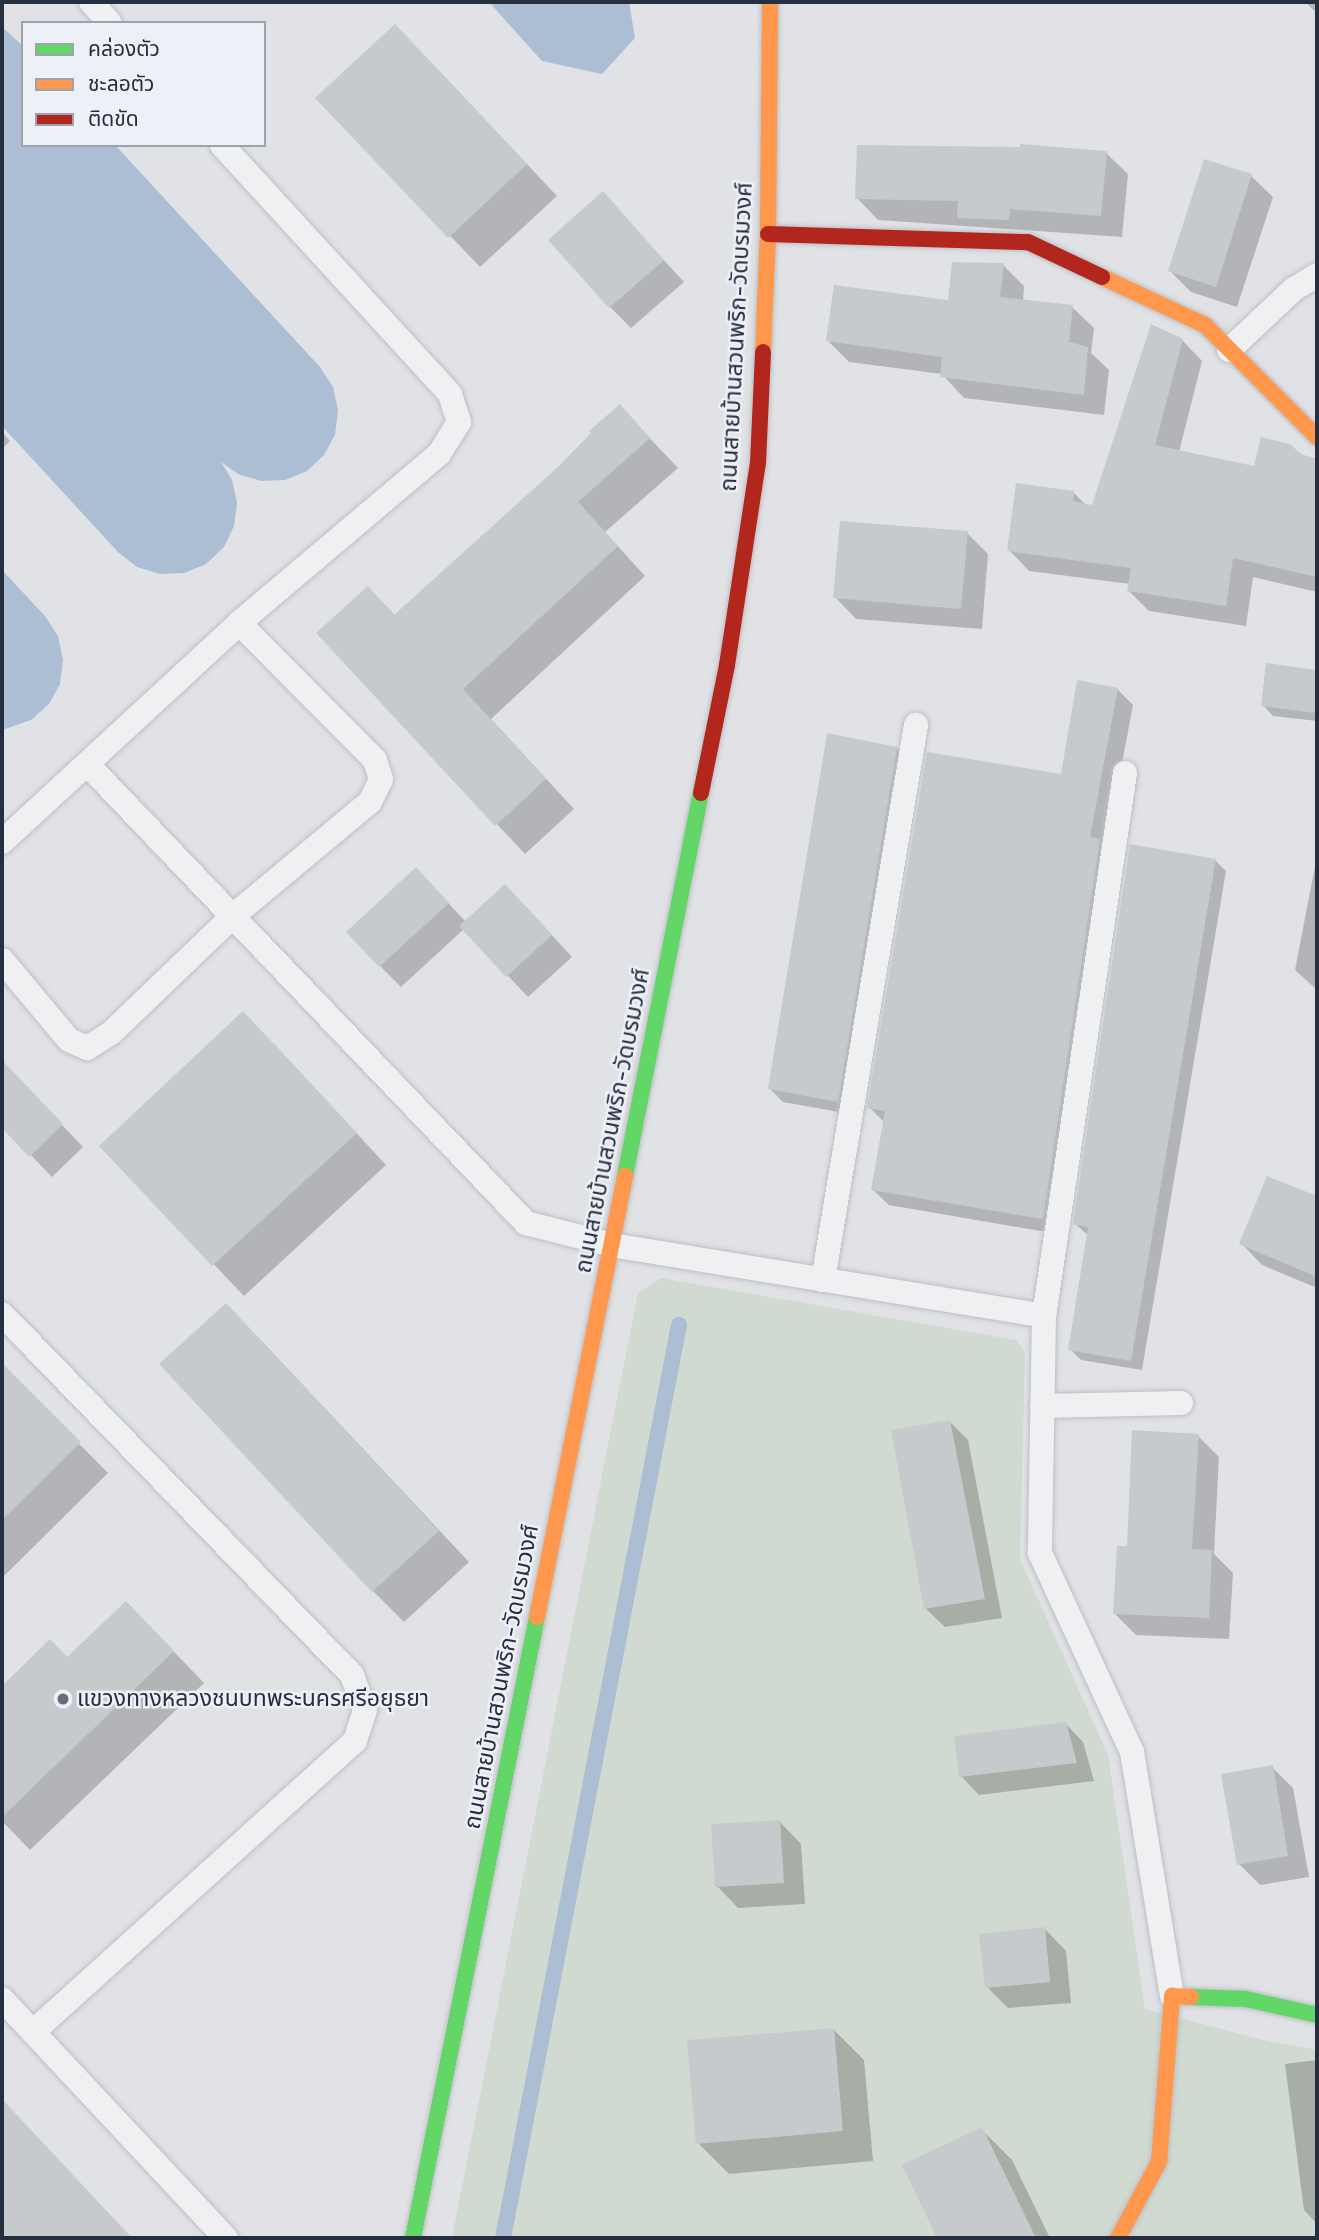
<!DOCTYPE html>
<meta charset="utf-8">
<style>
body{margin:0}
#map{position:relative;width:1319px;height:2240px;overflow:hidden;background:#e0e2e5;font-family:"Work Sans","Noto Sans Thai",sans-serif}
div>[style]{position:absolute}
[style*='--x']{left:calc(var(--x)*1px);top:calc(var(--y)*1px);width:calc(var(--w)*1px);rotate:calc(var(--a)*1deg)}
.green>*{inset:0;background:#d0dad0}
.water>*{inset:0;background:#acbed3}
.shadow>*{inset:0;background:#0003}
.stream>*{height:16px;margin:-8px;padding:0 8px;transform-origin:8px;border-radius:8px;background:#acbed3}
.building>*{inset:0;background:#c7cacd}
.roads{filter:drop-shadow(0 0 2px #bdbfc3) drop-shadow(0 0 2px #bdbfc3)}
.lane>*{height:24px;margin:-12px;padding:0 12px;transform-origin:12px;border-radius:12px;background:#eff0f2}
.fast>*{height:16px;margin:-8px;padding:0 8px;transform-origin:8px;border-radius:8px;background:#63d668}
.slow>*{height:16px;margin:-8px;padding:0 8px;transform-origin:8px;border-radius:8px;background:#ff974d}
.jam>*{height:16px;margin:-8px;padding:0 8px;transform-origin:8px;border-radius:8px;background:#b3261e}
.dots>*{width:19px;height:19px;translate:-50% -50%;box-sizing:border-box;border:4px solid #edf0f6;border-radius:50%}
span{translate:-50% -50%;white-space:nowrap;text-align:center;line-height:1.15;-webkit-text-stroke:5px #edf0f6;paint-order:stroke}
.street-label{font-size:23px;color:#262f40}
.poi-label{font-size:23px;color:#262f40}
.left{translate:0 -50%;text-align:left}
.frame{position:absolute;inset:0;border:4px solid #262f40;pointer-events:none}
.legend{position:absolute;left:21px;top:21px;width:245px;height:126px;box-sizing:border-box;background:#edf0f6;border:2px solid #9da3ad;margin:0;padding:9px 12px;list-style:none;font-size:21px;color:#262f40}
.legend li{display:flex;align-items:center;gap:14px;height:35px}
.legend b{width:35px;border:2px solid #9da3ad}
</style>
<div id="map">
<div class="green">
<i style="clip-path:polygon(661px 1278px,1016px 1340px,1025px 1353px,1020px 1559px,1108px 1755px,1145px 2009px,1263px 2040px,1317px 2050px,1317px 2238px,452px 2238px,638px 1293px)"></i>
</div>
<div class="water">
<i style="clip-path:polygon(489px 2px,629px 2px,635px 38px,602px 74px,542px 61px)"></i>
<i style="clip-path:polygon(2px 27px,23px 46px,23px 145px,115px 145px,320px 367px,333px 387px,338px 410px,335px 435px,324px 455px,307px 471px,285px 480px,261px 481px,238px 474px,221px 462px,232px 480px,237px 503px,234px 526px,224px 547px,206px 564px,184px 573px,160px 574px,137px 567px,118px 552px,2px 426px)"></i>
<i style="clip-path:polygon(2px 570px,45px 616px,58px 636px,63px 660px,60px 684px,49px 704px,31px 720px,2px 730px)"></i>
</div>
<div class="shadow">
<i style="clip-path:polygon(1308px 2px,1317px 2px,1317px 13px,1308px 5px)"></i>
<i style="clip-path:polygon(426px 57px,557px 196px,480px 267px,318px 98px)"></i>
<i style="clip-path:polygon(1106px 153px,1128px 174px,1122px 237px,878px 220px,857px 198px)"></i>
<i style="clip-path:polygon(1251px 176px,1273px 197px,1237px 307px,1191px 292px,1170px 271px)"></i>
<i style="clip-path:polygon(603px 194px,684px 282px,631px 328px,610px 307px)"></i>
<i style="clip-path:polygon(1003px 265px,1024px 286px,1023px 302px,1072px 307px,1094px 328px,1091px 353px,1109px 370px,1104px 415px,964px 398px,942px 374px,849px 362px,828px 341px,950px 302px)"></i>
<i style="clip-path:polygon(1182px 340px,1202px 361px,1179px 452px,1255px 469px,1290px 446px,1307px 458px,1317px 460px,1317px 592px,1253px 577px,1246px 626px,1149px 611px,1129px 591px,1130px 584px,1029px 571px,1009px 550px,1074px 493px,1086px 505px,1093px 507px)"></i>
<i style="clip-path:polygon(620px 407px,678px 468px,605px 532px,645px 576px,491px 719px,574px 809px,525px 854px,318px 633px,368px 588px,396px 616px,561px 466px)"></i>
<i style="clip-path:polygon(2px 432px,10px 441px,2px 449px)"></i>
<i style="clip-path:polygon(967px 533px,988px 554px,982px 629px,856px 619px,835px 597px)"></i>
<i style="clip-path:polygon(1317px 630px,1317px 653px,1315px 651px)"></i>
<i style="clip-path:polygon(1268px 665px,1317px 672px,1317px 721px,1273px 716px,1263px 705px)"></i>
<i style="clip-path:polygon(1117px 689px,1133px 705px,1106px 847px,1058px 1234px,889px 1205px,873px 1190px,885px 1123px,869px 1107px)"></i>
<i style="clip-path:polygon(896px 748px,910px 761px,850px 1114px,783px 1102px,770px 1089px)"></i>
<i style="clip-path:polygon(1215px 860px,1226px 871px,1142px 1370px,1081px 1360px,1070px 1349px,1088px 1235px,1075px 1224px)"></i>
<i style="clip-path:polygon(1315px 866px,1317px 867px,1317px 990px,1295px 970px)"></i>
<i style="clip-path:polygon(437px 891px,466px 922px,527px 908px,572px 957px,528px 997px,464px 929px,401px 987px,380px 966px)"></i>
<i style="clip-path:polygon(274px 1044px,386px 1165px,244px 1296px,101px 1146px)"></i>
<i style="clip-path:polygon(2px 1062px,83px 1147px,52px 1177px,2px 1125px)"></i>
<i style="clip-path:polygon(1268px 1178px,1317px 1198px,1317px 1288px,1262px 1265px,1241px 1243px)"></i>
<i style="clip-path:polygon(257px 1336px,469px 1562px,404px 1622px,373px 1591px)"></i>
<i style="clip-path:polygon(2px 1366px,108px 1473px,2px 1578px)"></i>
<i style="clip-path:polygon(949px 1421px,968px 1440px,1002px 1618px,945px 1627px,926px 1609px)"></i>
<i style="clip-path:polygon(1198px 1436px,1219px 1457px,1214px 1554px,1233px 1573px,1229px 1639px,1136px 1635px,1115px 1614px,1129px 1548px)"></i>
<i style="clip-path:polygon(157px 1634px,204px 1683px,30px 1850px,2px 1821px,2px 1723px,9px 1716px,2px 1709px,2px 1688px,50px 1642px,68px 1659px)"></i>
<i style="clip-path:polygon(1065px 1723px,1083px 1742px,1094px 1781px,979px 1795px,961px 1776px)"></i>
<i style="clip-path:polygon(1272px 1767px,1293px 1788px,1309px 1877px,1260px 1885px,1239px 1864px)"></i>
<i style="clip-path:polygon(780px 1822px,801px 1844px,805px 1904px,738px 1908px,717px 1886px)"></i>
<i style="clip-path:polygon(1045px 1929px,1066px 1951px,1071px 2003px,1008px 2008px,987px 1987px)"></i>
<i style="clip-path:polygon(833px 2029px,864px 2060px,873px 2161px,729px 2174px,698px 2143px)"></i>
<i style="clip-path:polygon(1317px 2060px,1317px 2224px,1304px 2210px,1285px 2064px)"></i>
<i style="clip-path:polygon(2px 2101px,131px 2238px,2px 2238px)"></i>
<i style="clip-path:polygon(981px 2129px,1012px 2160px,1050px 2238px,939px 2238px,904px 2166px)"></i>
</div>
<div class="stream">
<i style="--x:503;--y:2238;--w:930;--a:-79.09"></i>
</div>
<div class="building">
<i style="clip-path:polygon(395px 24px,527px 164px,448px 238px,315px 98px)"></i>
<i style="clip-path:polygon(1020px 144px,1107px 151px,1101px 216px,1010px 209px,1009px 220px,957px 218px,958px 201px,855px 199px,857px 145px,1020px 147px)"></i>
<i style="clip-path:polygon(1204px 159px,1252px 174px,1216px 287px,1168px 271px)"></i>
<i style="clip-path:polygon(603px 191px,664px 260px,609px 308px,548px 240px)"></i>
<i style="clip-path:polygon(952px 262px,1004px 263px,1000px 297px,1073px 305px,1069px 342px,1088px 347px,1084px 395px,940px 377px,942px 357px,826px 341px,834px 285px,948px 300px)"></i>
<i style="clip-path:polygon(1151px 324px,1183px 339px,1155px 445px,1254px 466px,1261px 437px,1290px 444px,1301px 454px,1317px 459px,1317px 577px,1233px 558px,1226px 606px,1127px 591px,1131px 568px,1007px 551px,1016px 483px,1074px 491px,1073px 501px,1092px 505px)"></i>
<i style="clip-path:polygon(620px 404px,650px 438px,578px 502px,618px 546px,463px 689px,546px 779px,495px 826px,316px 633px,368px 586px,394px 615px,560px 465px,591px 433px,589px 431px)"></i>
<i style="clip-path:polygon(840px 521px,968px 531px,961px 609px,833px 598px)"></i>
<i style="clip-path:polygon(1266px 663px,1317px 670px,1317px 713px,1261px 706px)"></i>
<i style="clip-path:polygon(1077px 680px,1118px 688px,1090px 837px,1100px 839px,1043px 1219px,871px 1190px,885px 1111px,867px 1108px,927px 752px,1061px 774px)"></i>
<i style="clip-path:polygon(827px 733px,897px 747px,838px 1102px,768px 1089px)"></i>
<i style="clip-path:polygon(1130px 844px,1216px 859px,1131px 1361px,1068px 1350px,1088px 1227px,1073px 1224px)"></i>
<i style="clip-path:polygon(416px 867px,449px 903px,379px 967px,346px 932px)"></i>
<i style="clip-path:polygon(505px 884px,552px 935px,506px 977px,459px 926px)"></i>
<i style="clip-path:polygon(243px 1011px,357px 1133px,212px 1266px,99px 1146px)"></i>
<i style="clip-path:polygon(2px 1060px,63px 1124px,29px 1157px,2px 1128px)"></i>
<i style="clip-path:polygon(1267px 1176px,1317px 1196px,1317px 1277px,1239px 1244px)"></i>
<i style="clip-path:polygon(226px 1303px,439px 1531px,372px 1592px,159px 1364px)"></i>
<i style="clip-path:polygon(2px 1363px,81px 1442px,2px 1520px)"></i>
<i style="clip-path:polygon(950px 1420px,985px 1599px,924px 1609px,891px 1430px)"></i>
<i style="clip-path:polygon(1132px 1430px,1199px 1434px,1192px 1549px,1212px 1550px,1209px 1618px,1113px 1614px,1117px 1546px,1127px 1546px)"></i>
<i style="clip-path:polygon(126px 1601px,174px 1651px,2px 1817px,2px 1686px,50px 1639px,67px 1657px)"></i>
<i style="clip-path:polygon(1066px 1722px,1077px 1763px,959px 1777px,954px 1736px)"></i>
<i style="clip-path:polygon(1273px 1765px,1288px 1856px,1237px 1865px,1221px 1774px)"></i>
<i style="clip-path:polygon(780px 1820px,784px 1883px,715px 1887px,711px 1824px)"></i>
<i style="clip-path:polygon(1045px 1927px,1050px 1982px,985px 1988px,979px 1934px)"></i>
<i style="clip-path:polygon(834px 2028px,843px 2131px,696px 2144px,687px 2040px)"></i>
<i style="clip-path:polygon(2px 2099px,132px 2238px,2px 2238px)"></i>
<i style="clip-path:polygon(982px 2127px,1036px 2238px,937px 2238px,902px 2165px)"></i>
</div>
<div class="roads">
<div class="lane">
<i style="--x:91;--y:2;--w:28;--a:48"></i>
<i style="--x:1229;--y:350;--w:89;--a:-43.2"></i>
<i style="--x:1294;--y:289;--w:27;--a:-31"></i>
<i style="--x:87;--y:764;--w:635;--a:46.28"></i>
<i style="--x:526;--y:1223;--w:89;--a:14.3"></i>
<i style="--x:612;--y:1245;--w:438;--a:9.3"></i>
<i style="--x:1125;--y:773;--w:549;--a:98.48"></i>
<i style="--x:1044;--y:1316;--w:237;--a:91"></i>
<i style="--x:1040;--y:1553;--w:219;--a:65.2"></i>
<i style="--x:1132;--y:1752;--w:247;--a:80.7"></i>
<i style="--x:2;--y:842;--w:323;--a:-42.7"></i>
<i style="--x:239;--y:623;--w:262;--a:-40.2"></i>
<i style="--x:439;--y:454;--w:38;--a:-58"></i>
<i style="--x:459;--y:422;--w:29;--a:-108"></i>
<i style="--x:450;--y:394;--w:338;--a:-132.5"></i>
<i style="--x:2;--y:960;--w:104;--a:50.1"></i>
<i style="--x:69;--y:1040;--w:20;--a:24"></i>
<i style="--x:87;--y:1048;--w:28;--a:-32"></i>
<i style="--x:111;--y:1033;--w:169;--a:-43.8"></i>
<i style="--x:233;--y:916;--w:178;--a:-39.8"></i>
<i style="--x:370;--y:802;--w:25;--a:-64"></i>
<i style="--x:381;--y:779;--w:20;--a:-108"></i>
<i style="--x:375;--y:760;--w:193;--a:-134.8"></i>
<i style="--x:823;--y:1280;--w:563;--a:-80.49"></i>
<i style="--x:2;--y:1314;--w:503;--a:45.89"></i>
<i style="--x:352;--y:1675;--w:37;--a:70"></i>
<i style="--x:365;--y:1710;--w:33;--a:108"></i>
<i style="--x:355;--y:1741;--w:434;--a:137.9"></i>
<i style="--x:1042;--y:1406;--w:139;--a:-1.2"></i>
<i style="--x:2;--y:1999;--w:328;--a:46.9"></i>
</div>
<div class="fast">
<i style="--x:625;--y:1176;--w:390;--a:-78.8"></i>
<i style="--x:1191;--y:1997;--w:55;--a:2.1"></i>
<i style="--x:1246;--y:1999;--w:73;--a:12.7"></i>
<i style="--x:413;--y:2238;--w:633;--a:-78.71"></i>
</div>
<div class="slow">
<i style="--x:1102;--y:277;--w:114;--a:25"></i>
<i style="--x:1205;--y:325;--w:158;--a:45"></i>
<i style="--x:763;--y:352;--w:118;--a:-87.6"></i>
<i style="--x:768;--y:234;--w:232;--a:-89.5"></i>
<i style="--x:537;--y:1617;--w:450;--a:-78.7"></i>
<i style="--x:1118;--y:2238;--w:86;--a:-61.7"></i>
<i style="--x:1159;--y:2162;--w:167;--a:-85.5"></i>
<i style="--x:1172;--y:1996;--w:19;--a:3"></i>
</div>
<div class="jam">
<i style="--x:768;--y:234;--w:260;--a:1.8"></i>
<i style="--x:1028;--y:242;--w:82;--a:25.3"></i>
<i style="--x:701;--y:793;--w:131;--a:-78.5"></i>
<i style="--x:727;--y:665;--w:204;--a:-81.3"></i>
<i style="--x:758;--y:463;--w:111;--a:-87.4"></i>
</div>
</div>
<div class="dots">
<i style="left:63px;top:1699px;background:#676e7a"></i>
</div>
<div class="street-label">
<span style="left:737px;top:337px;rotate:-87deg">ถนนสายบ้านสวนพริก-วัดบรมวงศ์</span>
<span style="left:613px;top:1121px;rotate:-79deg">ถนนสายบ้านสวนพริก-วัดบรมวงศ์</span>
<span style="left:502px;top:1677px;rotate:-79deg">ถนนสายบ้านสวนพริก-วัดบรมวงศ์</span>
</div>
<div class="poi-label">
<span class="left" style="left:77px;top:1699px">แขวงทางหลวงชนบทพระนครศรีอยุธยา</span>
</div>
<div class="frame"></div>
<ul class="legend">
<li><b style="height:9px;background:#63d668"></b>คล่องตัว</li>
<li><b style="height:9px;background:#ff974d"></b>ชะลอตัว</li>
<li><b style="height:9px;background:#b3261e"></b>ติดขัด</li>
</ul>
</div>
